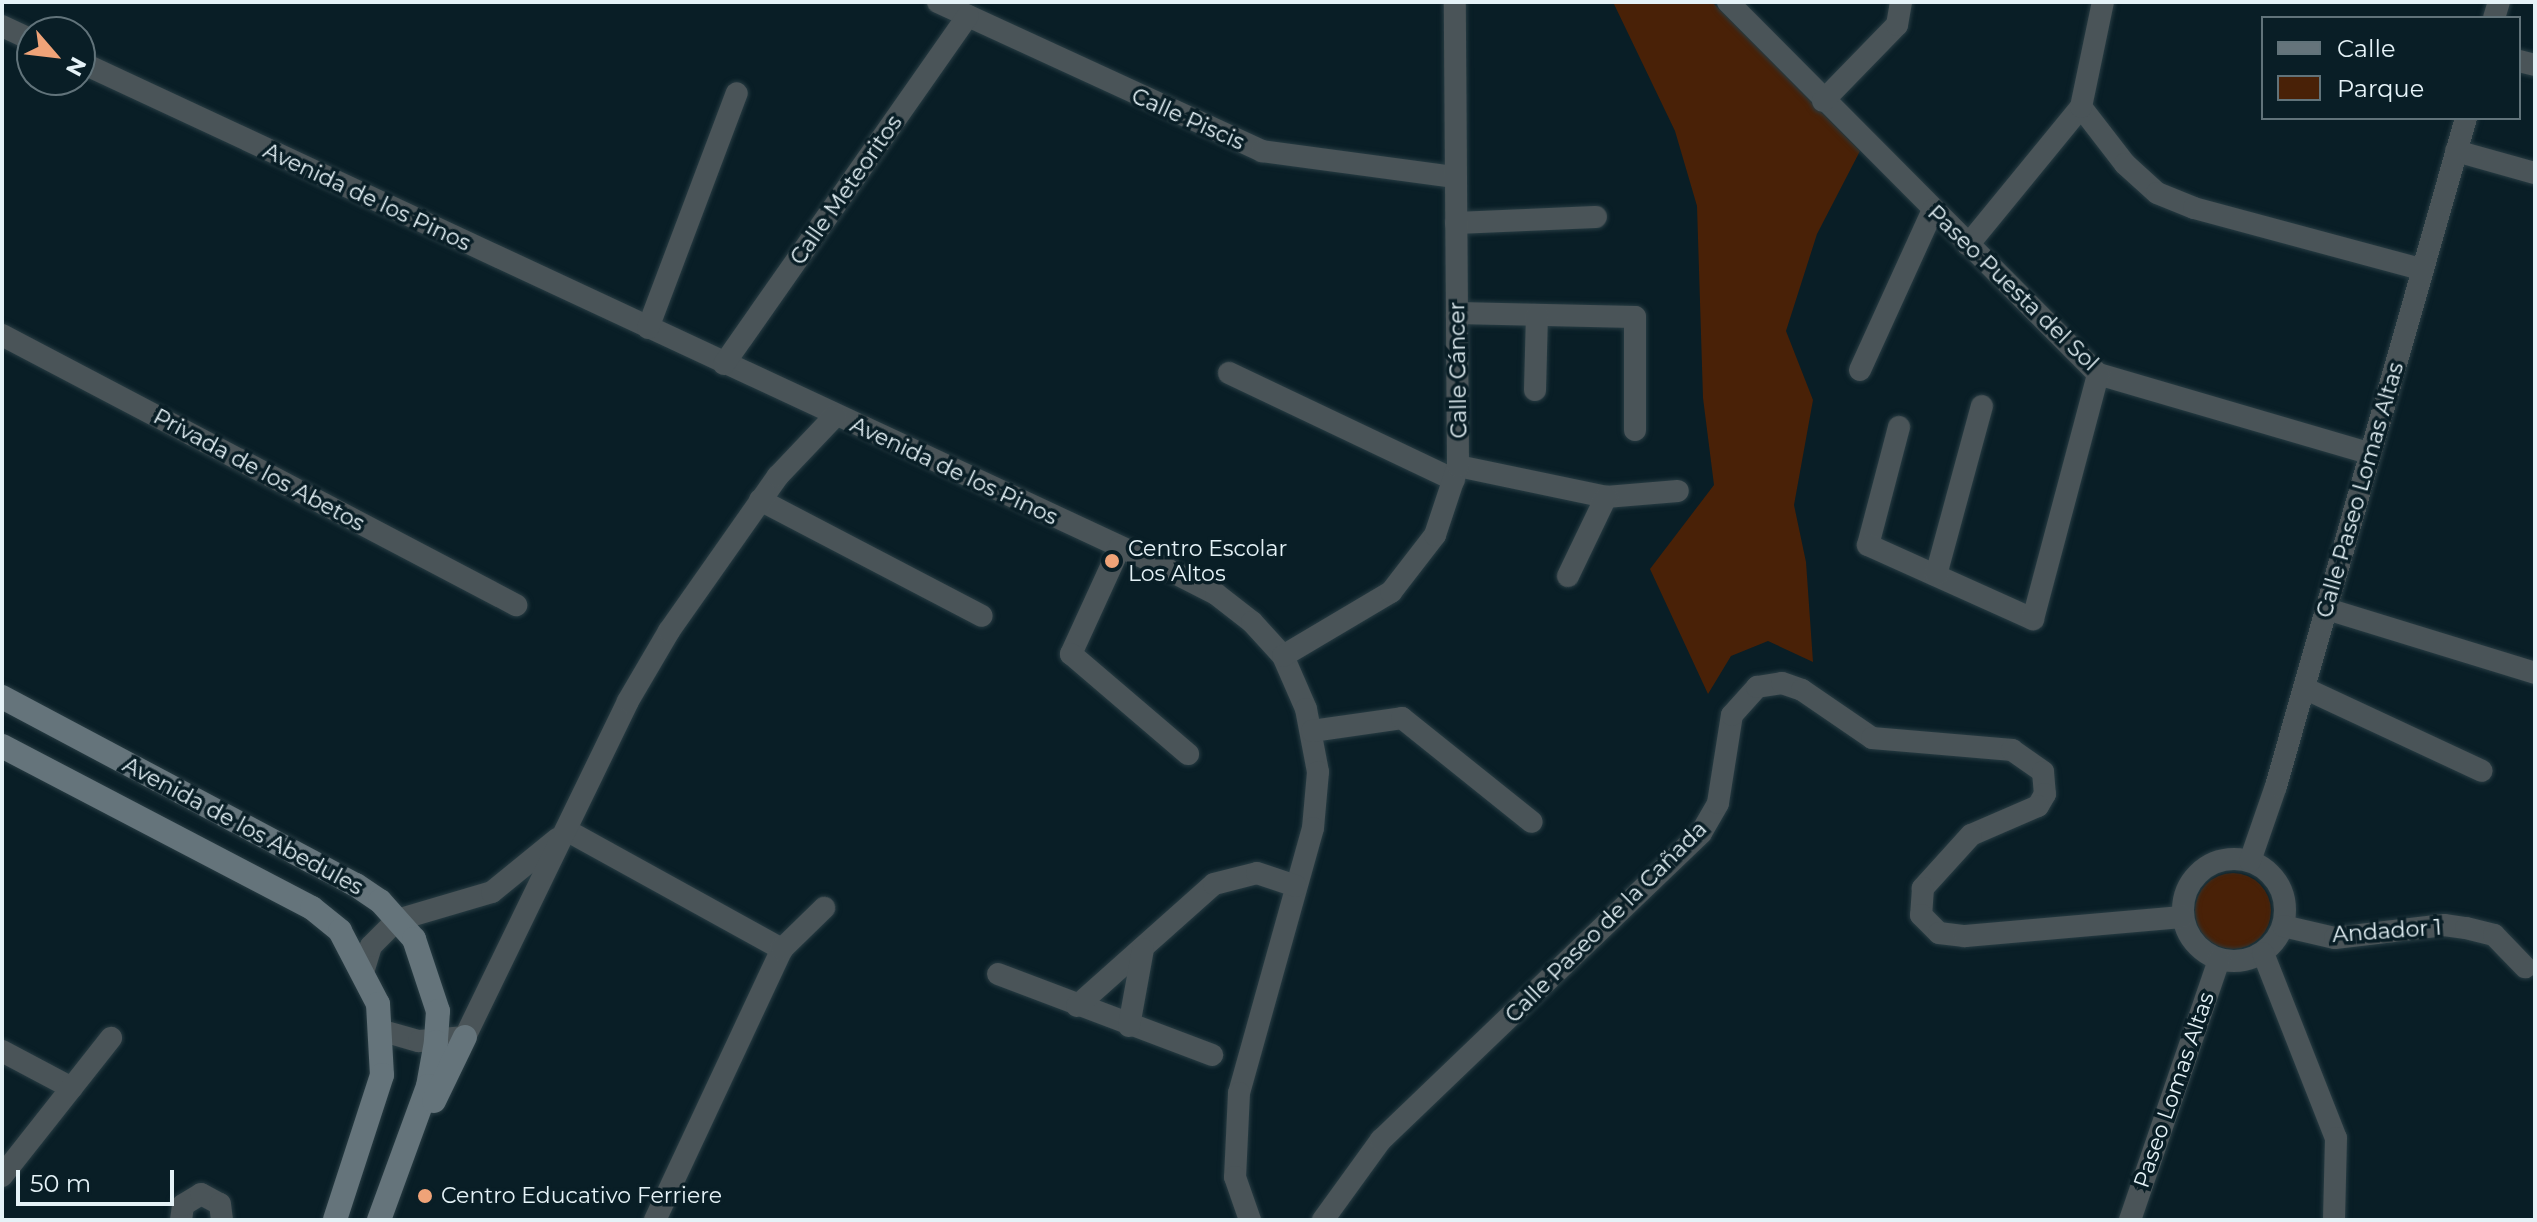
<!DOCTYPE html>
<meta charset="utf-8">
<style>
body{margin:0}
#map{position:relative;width:2537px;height:1222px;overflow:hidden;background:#091e26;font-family:Montserrat,sans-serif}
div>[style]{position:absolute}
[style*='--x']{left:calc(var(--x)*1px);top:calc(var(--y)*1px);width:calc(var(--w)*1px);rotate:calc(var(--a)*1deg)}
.green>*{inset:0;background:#492107}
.round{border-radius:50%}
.roads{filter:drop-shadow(0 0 2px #283c43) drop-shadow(0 0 2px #283c43)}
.street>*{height:22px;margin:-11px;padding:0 11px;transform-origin:11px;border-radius:11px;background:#4a5458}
.street>.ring{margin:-11px;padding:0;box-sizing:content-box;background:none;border:22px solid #4a5458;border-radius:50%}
.secondary>*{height:24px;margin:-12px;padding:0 12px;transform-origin:12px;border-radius:12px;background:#65747b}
.dots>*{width:22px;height:22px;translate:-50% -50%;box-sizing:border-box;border:4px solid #091e26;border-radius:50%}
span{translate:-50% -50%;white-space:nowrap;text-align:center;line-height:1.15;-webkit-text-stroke:7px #091e26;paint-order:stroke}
.street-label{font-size:22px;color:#e5f2f7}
.poi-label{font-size:22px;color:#e5f2f7}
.left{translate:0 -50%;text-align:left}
.frame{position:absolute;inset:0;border:4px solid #e5f2f7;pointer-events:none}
.legend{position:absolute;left:2261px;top:16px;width:260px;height:104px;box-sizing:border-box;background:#091e26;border:2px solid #61737a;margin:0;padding:10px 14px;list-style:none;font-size:24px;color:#e5f2f7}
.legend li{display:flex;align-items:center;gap:16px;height:40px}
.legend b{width:40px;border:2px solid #61737a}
.north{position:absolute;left:16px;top:16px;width:80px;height:80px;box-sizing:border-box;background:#091e26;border:2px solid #61737a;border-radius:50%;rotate:118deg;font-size:22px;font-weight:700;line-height:32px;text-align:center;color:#e5f2f7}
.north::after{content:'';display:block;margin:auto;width:28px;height:36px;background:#efa378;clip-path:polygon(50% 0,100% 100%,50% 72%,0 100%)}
.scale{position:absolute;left:16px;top:1170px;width:158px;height:36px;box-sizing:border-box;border:4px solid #e5f2f7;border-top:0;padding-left:10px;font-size:24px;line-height:28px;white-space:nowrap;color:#e5f2f7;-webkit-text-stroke:6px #091e26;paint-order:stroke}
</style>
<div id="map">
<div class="green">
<i style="clip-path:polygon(1613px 2px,1712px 2px,1860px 151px,1817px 234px,1786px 331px,1813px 400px,1794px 505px,1806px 562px,1813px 662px,1768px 641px,1731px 656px,1708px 694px,1650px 569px,1714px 485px,1703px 398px,1697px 206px,1675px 131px)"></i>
<i class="round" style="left:2195px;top:873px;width:76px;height:76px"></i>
</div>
<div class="roads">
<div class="street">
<i style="--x:938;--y:2;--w:357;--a:24.7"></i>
<i style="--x:1262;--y:151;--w:195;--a:7.7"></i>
<i style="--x:1728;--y:2;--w:525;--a:45.15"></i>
<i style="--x:2098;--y:374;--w:284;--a:16.3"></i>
<i style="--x:2494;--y:18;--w:17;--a:-73"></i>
<i style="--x:2;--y:26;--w:33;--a:25"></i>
<i style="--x:2519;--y:61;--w:16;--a:14"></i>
<i style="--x:80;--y:62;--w:1184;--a:24.98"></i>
<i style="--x:1153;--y:562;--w:71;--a:26.9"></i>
<i style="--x:1216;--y:594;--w:46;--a:37.9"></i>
<i style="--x:1252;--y:622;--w:46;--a:47.6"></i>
<i style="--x:1283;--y:656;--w:58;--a:66.5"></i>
<i style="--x:1306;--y:709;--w:64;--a:79.2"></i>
<i style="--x:1318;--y:772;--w:56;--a:95.1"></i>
<i style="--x:1313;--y:828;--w:275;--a:105.6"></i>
<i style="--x:1239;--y:1093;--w:84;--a:92.7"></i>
<i style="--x:1235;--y:1177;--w:46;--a:70.8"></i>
<i style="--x:1823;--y:101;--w:106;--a:-45.8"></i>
<i style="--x:1897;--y:25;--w:23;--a:-80"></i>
<i style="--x:2081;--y:107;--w:72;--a:52.3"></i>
<i style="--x:2125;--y:164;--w:43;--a:42.2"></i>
<i style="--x:2157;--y:193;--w:40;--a:22"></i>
<i style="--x:2194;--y:208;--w:237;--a:15.1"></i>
<i style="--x:2456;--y:151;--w:82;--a:15.6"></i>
<i style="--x:1456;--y:223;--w:140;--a:-2.5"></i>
<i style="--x:1968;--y:245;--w:178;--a:-50.7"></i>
<i style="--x:2081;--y:107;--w:107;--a:-78.2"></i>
<i style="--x:1457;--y:313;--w:178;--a:1.3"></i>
<i style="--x:1635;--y:317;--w:113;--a:90"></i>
<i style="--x:648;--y:328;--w:251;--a:-69.3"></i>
<i style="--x:2;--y:335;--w:581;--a:27.71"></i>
<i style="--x:724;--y:364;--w:425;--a:-55"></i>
<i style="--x:1860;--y:370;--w:176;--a:-65.5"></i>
<i style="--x:1229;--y:373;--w:249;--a:25.4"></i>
<i style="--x:1535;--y:390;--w:75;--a:-88.5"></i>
<i style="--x:1899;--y:427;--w:122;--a:104.7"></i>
<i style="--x:1868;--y:545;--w:181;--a:24.2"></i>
<i style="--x:2033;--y:619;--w:253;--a:-75.1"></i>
<i style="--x:1458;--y:466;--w:151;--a:11.8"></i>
<i style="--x:1606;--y:497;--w:72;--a:-4.8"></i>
<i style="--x:760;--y:500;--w:250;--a:27.6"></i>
<i style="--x:1120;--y:547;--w:118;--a:114.6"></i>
<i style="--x:1071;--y:654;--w:154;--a:40.5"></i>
<i style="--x:1936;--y:575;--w:175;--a:-74.8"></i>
<i style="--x:1568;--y:576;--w:88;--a:-64.3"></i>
<i style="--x:2327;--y:609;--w:218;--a:17.1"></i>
<i style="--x:1283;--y:656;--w:126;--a:-30.7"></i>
<i style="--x:1391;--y:592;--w:72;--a:-52.3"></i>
<i style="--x:1435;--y:535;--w:73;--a:-71.6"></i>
<i style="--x:1458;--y:466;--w:464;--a:-90.4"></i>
<i style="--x:2304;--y:688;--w:196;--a:25"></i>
<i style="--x:1312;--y:731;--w:91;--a:-8.2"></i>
<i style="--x:1402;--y:718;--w:166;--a:38.7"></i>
<i style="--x:566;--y:830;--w:247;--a:28.9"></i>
<i class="ring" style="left:2183px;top:859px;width:80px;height:80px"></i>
<i style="--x:2250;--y:861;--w:79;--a:-70.9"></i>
<i style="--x:2276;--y:786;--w:694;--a:-74.12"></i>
<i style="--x:2283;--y:926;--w:53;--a:13"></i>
<i style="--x:2335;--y:938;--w:110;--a:-6.8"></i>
<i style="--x:2444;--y:925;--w:22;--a:8"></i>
<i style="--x:2466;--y:928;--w:29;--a:14"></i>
<i style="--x:2494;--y:935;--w:45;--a:45.9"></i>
<i style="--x:2263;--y:953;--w:199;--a:68.5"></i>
<i style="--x:2336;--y:1138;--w:82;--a:91.4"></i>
<i style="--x:364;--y:969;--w:24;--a:-73"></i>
<i style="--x:371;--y:946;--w:37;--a:-45"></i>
<i style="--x:397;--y:920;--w:99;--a:-16.4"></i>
<i style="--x:492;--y:892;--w:84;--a:-39.2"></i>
<i style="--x:998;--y:974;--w:229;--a:20.7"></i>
<i style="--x:1077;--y:1006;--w:183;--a:-41.7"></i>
<i style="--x:1214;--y:884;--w:44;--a:-14.3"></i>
<i style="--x:1257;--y:873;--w:41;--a:18.4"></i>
<i style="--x:1129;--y:1026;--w:78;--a:-79.7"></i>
<i style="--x:383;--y:1031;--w:37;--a:16"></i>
<i style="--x:419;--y:1041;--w:46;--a:-5"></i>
<i style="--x:465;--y:1037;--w:373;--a:-64.1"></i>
<i style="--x:628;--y:701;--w:81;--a:-59.6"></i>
<i style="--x:669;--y:631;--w:189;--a:-54.9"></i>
<i style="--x:778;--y:476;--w:83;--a:-46.5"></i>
<i style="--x:2;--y:1051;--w:79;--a:27.9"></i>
<i style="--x:2;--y:1176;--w:176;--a:-51.7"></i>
<i style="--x:181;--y:1220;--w:15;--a:-82"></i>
<i style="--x:183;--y:1205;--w:21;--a:-31"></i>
<i style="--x:201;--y:1194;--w:21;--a:28"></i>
<i style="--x:220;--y:1204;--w:16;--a:83"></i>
<i style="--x:655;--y:1220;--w:299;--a:-64.9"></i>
<i style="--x:782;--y:949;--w:59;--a:-44.3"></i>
<i style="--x:1323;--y:1220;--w:99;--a:-54.1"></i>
<i style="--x:1381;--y:1140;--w:443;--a:-43.8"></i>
<i style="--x:1701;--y:833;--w:34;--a:-60"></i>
<i style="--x:1718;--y:803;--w:89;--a:-81"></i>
<i style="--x:1732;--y:715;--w:38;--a:-48"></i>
<i style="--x:1757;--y:687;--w:25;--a:-9"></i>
<i style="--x:1782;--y:683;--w:21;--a:19"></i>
<i style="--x:1802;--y:690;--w:85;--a:34.4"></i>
<i style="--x:1872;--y:738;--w:141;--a:4.9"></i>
<i style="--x:2012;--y:750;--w:38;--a:35"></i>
<i style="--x:2043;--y:772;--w:22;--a:85"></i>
<i style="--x:2045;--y:794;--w:14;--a:120"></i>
<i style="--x:2038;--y:806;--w:73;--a:156.6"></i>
<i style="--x:1971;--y:835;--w:72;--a:132.2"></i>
<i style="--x:1923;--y:888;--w:27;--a:94"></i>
<i style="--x:1921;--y:915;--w:25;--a:45"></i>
<i style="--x:1939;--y:933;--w:26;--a:7"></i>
<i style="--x:1965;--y:936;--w:218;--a:-5"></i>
<i style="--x:2130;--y:1220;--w:275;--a:-71.1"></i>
</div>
<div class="secondary">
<i style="--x:2;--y:697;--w:401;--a:28"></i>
<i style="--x:356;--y:885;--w:29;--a:34"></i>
<i style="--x:380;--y:901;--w:51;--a:48.2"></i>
<i style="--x:414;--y:939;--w:76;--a:71.6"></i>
<i style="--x:438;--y:1011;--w:31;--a:94"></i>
<i style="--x:436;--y:1042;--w:45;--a:100.3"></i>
<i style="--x:428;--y:1086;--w:143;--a:110.1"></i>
<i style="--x:2;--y:746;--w:350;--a:27.6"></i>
<i style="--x:312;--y:908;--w:36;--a:39"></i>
<i style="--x:340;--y:931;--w:82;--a:62.5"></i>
<i style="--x:378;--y:1004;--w:71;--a:86.8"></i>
<i style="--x:382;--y:1075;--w:152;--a:108"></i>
<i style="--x:434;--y:1101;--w:71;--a:-64.2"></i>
</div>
</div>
<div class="dots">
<i style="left:1112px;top:561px;background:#efa378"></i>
<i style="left:425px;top:1196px;background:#efa378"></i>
</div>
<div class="street-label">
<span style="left:1188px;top:119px;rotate:24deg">Calle Piscis</span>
<span style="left:846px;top:190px;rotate:-55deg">Calle Meteoritos</span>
<span style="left:367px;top:197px;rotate:25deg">Avenida de los Pinos</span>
<span style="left:2013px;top:288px;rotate:44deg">Paseo Puesta del Sol</span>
<span style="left:1458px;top:370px;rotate:-91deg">Calle Cáncer</span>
<span style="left:259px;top:470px;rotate:28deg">Privada de los Abetos</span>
<span style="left:954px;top:471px;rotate:25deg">Avenida de los Pinos</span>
<span style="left:2360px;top:490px;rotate:-74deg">Calle Paseo Lomas Altas</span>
<span style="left:243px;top:826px;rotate:28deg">Avenida de los Abedules</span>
<span style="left:1606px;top:922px;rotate:-45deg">Calle Paseo de la Cañada</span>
<span style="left:2387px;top:931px;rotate:-4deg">Andador 1</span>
<span style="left:2174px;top:1090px;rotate:-71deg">Paseo Lomas Altas</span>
</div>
<div class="poi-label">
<span class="left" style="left:1128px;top:561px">Centro Escolar<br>Los Altos</span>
<span class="left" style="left:441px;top:1196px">Centro Educativo Ferriere</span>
</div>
<div class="frame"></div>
<ul class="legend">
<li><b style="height:10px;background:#65747b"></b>Calle</li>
<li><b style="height:22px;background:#492107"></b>Parque</li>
</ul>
<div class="north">N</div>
<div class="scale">50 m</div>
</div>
